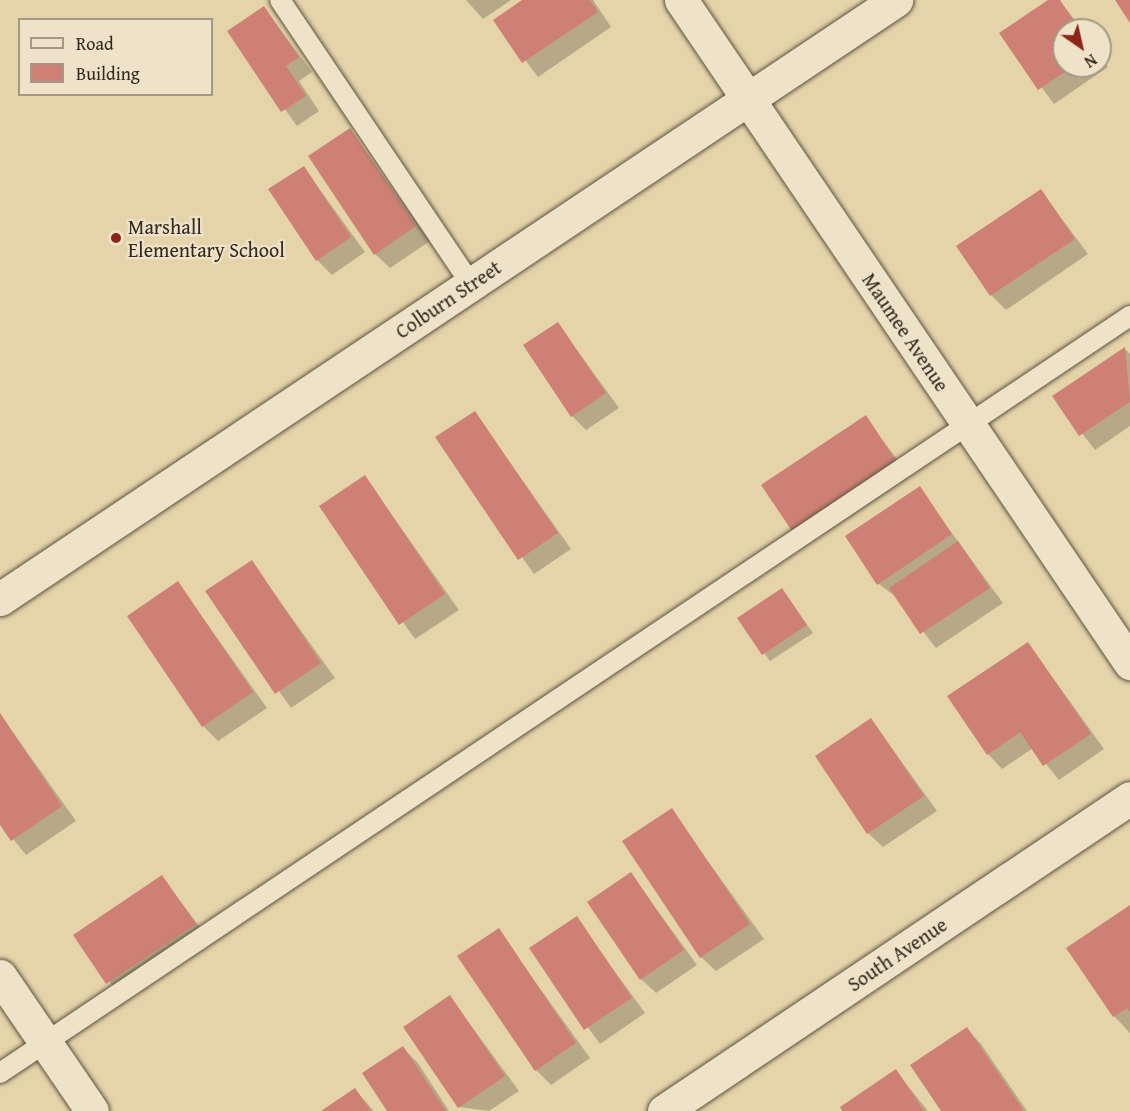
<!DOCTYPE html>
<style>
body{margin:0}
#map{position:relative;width:1130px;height:1111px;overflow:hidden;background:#e5d4aa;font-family:"Gentium Book Plus",serif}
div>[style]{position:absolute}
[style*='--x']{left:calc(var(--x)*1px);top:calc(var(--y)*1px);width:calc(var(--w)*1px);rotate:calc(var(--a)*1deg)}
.shadow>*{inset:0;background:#0003}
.building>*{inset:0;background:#ce8074}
.roads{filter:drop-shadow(0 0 2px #605341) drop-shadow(0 0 2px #605341)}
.lane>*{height:20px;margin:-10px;padding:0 10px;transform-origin:10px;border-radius:10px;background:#eee3c8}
.street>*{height:33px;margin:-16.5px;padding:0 16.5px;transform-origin:16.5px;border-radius:16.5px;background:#eee3c8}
.secondary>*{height:33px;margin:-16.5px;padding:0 16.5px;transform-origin:16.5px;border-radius:16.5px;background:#eee3c8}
.dots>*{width:16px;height:16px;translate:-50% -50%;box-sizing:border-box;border:3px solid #eee3c8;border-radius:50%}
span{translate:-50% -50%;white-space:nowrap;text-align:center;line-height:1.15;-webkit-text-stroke:4.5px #eee3c8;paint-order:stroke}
.poi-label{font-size:20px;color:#34281e}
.left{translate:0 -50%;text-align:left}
.street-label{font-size:20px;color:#34281e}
.legend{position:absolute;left:18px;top:18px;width:195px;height:78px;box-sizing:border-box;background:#eee3c8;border:2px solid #a49884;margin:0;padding:8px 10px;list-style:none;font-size:18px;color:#34281e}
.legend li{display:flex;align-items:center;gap:12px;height:30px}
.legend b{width:30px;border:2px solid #a49884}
.north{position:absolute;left:1052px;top:18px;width:60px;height:60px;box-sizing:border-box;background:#eee3c8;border:2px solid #a49884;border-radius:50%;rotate:146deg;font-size:16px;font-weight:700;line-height:24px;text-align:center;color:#34281e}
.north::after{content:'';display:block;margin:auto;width:21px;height:27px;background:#8f2418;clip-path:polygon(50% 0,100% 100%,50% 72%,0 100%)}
</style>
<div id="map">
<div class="shadow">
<i style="clip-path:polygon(466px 0,511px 0,483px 19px)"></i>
<i style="clip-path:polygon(525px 0,593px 0,611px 27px,538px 77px,495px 20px)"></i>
<i style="clip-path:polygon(1051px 0,1059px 0,1083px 30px,1064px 30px,1064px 66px,1100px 66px,1100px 55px,1108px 67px,1054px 104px,1001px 33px)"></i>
<i style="clip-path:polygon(264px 8px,312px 72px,299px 81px,319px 111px,297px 126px,229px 31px)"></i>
<i style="clip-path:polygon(350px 129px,430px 241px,390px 268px,375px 254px)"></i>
<i style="clip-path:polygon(304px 168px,365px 252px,332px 275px,317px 260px)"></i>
<i style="clip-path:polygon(1041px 191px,1088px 254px,1006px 310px,991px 295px)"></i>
<i style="clip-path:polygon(558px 324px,619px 408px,586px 430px,572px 416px)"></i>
<i style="clip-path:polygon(1125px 349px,1130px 354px,1130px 426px,1095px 450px,1054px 397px)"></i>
<i style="clip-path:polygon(475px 413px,571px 549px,534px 574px,437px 438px)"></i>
<i style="clip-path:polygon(865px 417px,910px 476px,808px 544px,793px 530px)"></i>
<i style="clip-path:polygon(365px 477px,459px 610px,415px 639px,321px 507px)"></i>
<i style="clip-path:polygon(919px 488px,1003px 603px,936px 648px,896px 597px,879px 584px,847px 537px)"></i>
<i style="clip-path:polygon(251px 561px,335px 678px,291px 708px,208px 591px)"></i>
<i style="clip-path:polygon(178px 583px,267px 708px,218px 741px,203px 726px)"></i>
<i style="clip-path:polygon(782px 590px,813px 633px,770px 661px,739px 619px)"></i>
<i style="clip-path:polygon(1028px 643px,1104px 749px,1059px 780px,1033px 748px,1002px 769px,988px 754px)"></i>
<i style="clip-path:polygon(0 714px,76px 821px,26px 855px,0 823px)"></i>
<i style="clip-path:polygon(871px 719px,937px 811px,883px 847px,868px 833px)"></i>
<i style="clip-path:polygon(671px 810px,764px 939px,716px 971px,701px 957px)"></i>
<i style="clip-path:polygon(631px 874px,697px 965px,656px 993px,641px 979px)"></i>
<i style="clip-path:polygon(162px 877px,209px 939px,122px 998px,75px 936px)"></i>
<i style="clip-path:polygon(1130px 907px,1130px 1033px,1114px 1016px)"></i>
<i style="clip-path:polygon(576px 918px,645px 1013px,600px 1044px,531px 949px)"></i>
<i style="clip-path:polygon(498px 930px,590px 1058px,551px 1085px,536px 1070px)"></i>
<i style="clip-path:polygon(450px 997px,519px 1091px,489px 1111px,459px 1107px)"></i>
<i style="clip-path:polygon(967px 1029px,981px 1044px,1027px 1111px,943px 1111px)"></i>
<i style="clip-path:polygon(403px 1048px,418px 1063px,449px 1111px,389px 1111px)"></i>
<i style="clip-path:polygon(896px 1071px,928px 1111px,844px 1111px)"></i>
<i style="clip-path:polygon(355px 1090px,374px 1111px,324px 1111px)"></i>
</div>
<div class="building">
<i style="clip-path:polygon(522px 0,590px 0,598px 12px,522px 63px,493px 20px)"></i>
<i style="clip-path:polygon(1048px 0,1060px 0,1080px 30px,1064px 30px,1064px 66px,1074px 66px,1038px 90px,999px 33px)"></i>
<i style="clip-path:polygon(1115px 0,1130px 0,1130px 23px)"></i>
<i style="clip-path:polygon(264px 6px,299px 57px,286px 66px,306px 96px,281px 112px,227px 31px)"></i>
<i style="clip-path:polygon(350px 128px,416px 226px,374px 255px,308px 156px)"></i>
<i style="clip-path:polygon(304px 166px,351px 237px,316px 261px,268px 189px)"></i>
<i style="clip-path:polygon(1041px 189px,1075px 239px,990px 296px,956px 246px)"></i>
<i style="clip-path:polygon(558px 322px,606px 393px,571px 417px,523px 345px)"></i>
<i style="clip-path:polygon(1125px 347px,1130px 402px,1079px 436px,1052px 396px)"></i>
<i style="clip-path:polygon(475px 411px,558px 533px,518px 560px,435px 437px)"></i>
<i style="clip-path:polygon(866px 415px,896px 461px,792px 531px,761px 485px)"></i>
<i style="clip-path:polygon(365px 475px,445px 594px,399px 625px,319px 506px)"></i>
<i style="clip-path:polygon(920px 486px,952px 534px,877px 585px,845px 536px)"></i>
<i style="clip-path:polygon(958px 541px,990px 588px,920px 634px,889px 588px)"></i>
<i style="clip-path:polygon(252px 560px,321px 663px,275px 694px,205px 591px)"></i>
<i style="clip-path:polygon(178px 581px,253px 692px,202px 727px,127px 616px)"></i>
<i style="clip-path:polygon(782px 588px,807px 625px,762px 655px,737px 618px)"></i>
<i style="clip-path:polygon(1028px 642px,1091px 734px,1043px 766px,1020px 732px,987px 755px,947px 696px)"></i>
<i style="clip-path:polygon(0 713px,62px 806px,11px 841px,0 825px)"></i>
<i style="clip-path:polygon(871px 718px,924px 796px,867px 834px,815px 756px)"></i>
<i style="clip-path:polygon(672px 808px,750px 924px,700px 958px,622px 841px)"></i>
<i style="clip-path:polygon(631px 872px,684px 950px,640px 980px,587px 902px)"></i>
<i style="clip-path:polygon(162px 875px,196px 924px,106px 984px,73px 935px)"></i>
<i style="clip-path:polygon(1130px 905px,1130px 1012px,1127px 1008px,1113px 1017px,1066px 948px)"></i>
<i style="clip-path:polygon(577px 916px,632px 998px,584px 1030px,529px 948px)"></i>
<i style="clip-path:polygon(499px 928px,576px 1043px,535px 1071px,457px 956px)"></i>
<i style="clip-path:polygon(450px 995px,505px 1076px,458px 1108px,403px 1027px)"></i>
<i style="clip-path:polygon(967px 1027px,1024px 1111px,941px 1111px,910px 1065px)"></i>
<i style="clip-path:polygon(403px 1046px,446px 1111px,387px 1111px,362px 1073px)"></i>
<i style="clip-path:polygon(896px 1069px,924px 1111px,842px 1111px,840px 1107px)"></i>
<i style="clip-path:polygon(355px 1088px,371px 1111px,321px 1111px)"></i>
</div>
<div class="roads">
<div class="lane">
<i style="--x:280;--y:0;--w:342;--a:56.1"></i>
<i style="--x:0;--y:1073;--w:1360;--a:-33.82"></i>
</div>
<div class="street">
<i style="--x:681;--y:0;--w:801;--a:55.89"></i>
<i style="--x:0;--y:599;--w:1078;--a:-33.76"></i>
<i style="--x:0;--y:976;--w:163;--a:55.7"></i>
</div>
<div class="secondary">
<i style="--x:664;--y:1111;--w:561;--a:-33.89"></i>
</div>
</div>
<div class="dots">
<i style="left:116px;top:238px;background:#8f2418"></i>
</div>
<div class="poi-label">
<span class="left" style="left:128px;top:238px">Marshall<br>Elementary School</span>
</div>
<div class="street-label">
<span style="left:448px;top:299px;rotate:-34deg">Colburn Street</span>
<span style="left:906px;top:332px;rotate:56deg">Maumee Avenue</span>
<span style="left:897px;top:954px;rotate:-34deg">South Avenue</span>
</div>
<ul class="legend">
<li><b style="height:8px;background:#eee3c8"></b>Road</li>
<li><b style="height:16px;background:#ce8074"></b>Building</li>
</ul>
<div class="north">N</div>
</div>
